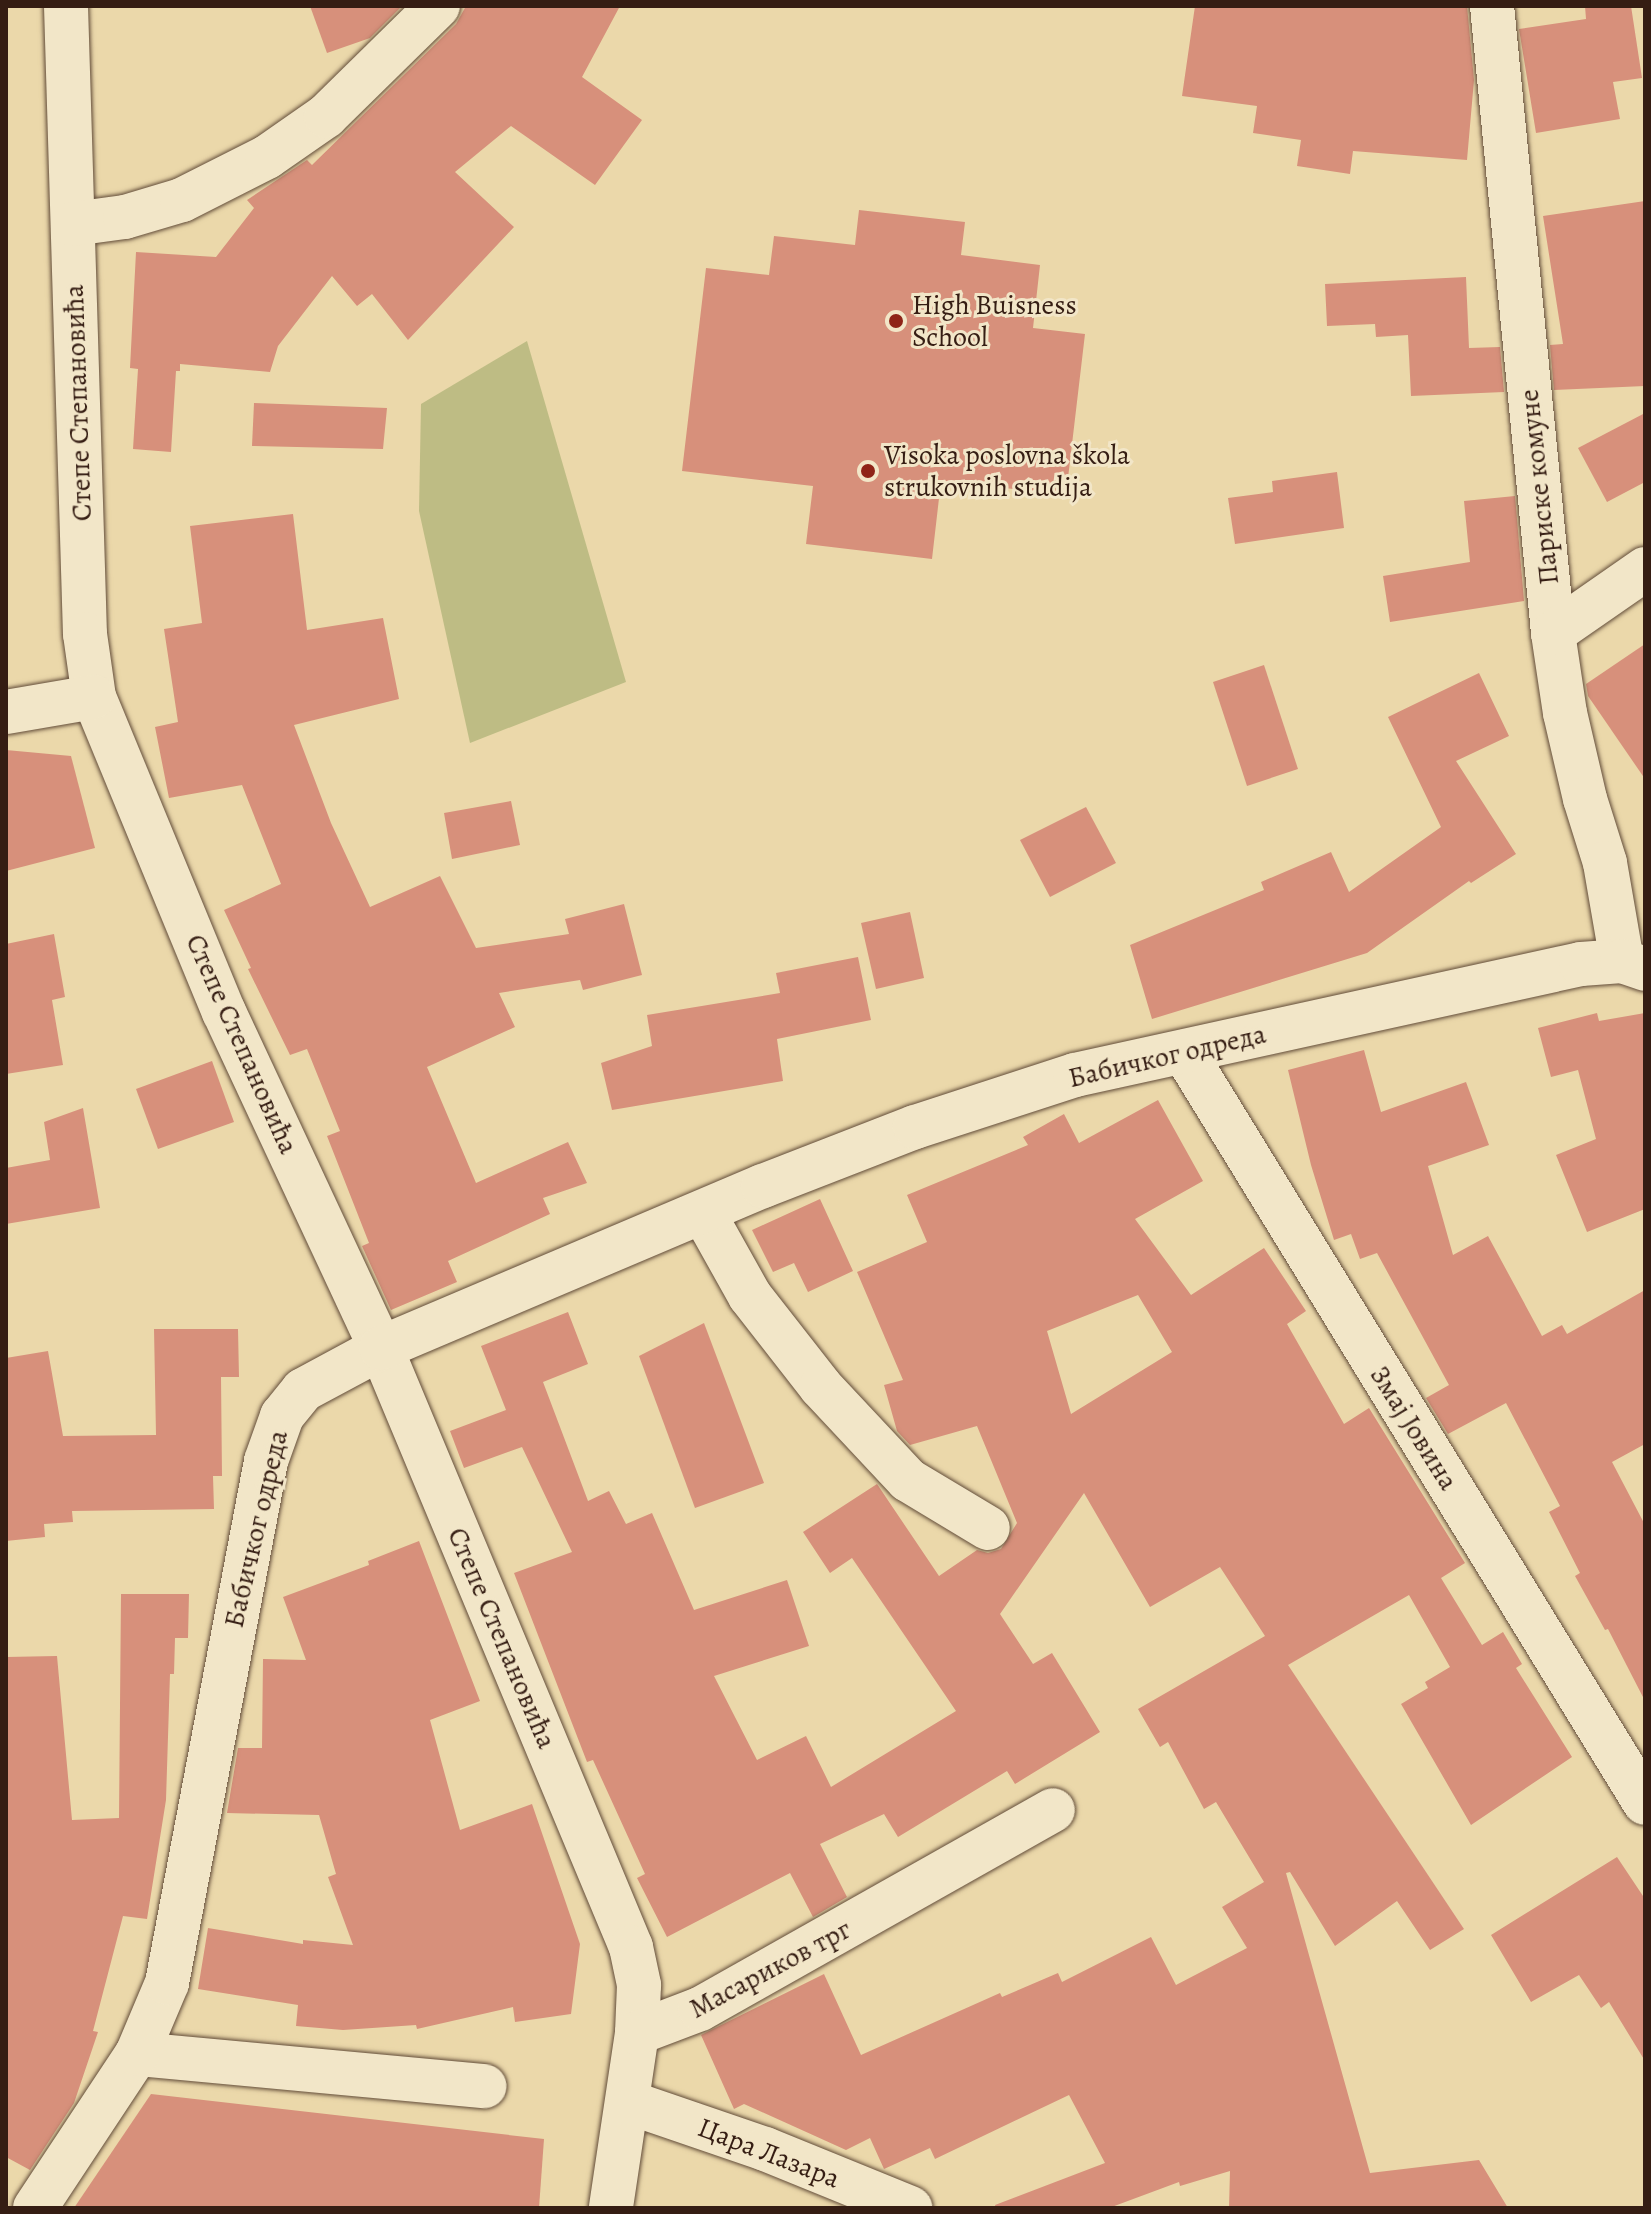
<!DOCTYPE html>
<meta charset="utf-8">
<style>
body{margin:0}
#map{position:relative;width:1651px;height:2214px;overflow:hidden;background:#ebd8aa;font-family:Alegreya,serif}
div>[style]{position:absolute}
[style*='--x']{left:calc(var(--x)*1px);top:calc(var(--y)*1px);width:calc(var(--w)*1px);rotate:calc(var(--a)*1deg)}
.green>*{inset:0;background:#bebc84}
.building>*{inset:0;background:#d7907b}
.roads{filter:drop-shadow(0 0 2px #624c39) drop-shadow(0 0 2px #624c39)}
.minor>*{height:44px;margin:-22px;padding:0 22px;transform-origin:22px;border-radius:22px;background:#f2e6c8}
.dots>*{width:22px;height:22px;translate:-50% -50%;box-sizing:border-box;border:4px solid #f2e6c8;border-radius:50%}
span{translate:-50% -50%;white-space:nowrap;text-align:center;line-height:1.15;-webkit-text-stroke:6px #f2e6c8;paint-order:stroke}
.poi-label{font-size:28px;color:#351d13}
.left{translate:0 -50%;text-align:left}
.street-label{font-size:28px;color:#351d13}
.frame{position:absolute;inset:0;border:8px solid #351d13;pointer-events:none}
</style>
<div id="map">
<div class="green">
<i style="clip-path:polygon(527px 341px,626px 682px,470px 743px,419px 511px,421px 404px)"></i>
</div>
<div class="building">
<i style="clip-path:polygon(310px 6px,402px 6px,370px 38px,327px 53px)"></i>
<i style="clip-path:polygon(466px 6px,620px 6px,582px 77px,642px 120px,595px 185px,511px 126px,455px 172px,514px 227px,408px 340px,372px 294px,357px 306px,332px 276px,278px 346px,270px 372px,180px 364px,180px 371px,176px 371px,171px 452px,133px 449px,138px 369px,130px 368px,136px 252px,216px 257px,254px 208px,247px 200px,307px 160px,312px 165px,456px 24px)"></i>
<i style="clip-path:polygon(1195px 6px,1467px 6px,1474px 80px,1467px 160px,1353px 151px,1350px 174px,1297px 166px,1301px 140px,1253px 133px,1257px 106px,1182px 96px)"></i>
<i style="clip-path:polygon(1585px 6px,1631px 6px,1642px 78px,1613px 82px,1620px 119px,1536px 133px,1519px 29px,1586px 19px)"></i>
<i style="clip-path:polygon(1645px 201px,1645px 386px,1554px 390px,1550px 345px,1563px 344px,1543px 216px)"></i>
<i style="clip-path:polygon(859px 210px,965px 222px,961px 255px,1040px 265px,1033px 328px,1085px 334px,1066px 495px,941px 481px,932px 559px,806px 544px,813px 486px,682px 471px,706px 268px,769px 275px,774px 236px,855px 245px)"></i>
<i style="clip-path:polygon(1466px 277px,1469px 348px,1500px 347px,1504px 392px,1411px 396px,1408px 335px,1376px 337px,1375px 324px,1327px 326px,1325px 284px)"></i>
<i style="clip-path:polygon(254px 403px,387px 408px,383px 449px,252px 446px)"></i>
<i style="clip-path:polygon(1645px 413px,1645px 482px,1607px 502px,1578px 448px)"></i>
<i style="clip-path:polygon(1337px 472px,1344px 528px,1235px 544px,1228px 498px,1273px 492px,1272px 481px)"></i>
<i style="clip-path:polygon(1515px 496px,1524px 601px,1390px 622px,1383px 576px,1470px 562px,1464px 501px)"></i>
<i style="clip-path:polygon(293px 514px,307px 630px,383px 618px,399px 699px,294px 725px,331px 823px,370px 907px,440px 876px,476px 948px,569px 934px,565px 919px,624px 904px,642px 975px,583px 990px,580px 980px,499px 993px,515px 1027px,427px 1067px,476px 1183px,568px 1142px,587px 1183px,543px 1198px,550px 1214px,448px 1261px,457px 1282px,391px 1310px,362px 1246px,369px 1243px,327px 1136px,340px 1131px,307px 1049px,290px 1055px,248px 969px,251px 968px,224px 910px,281px 884px,242px 785px,169px 798px,155px 727px,178px 722px,164px 629px,202px 623px,190px 526px)"></i>
<i style="clip-path:polygon(1645px 644px,1645px 779px,1588px 696px,1586px 684px)"></i>
<i style="clip-path:polygon(1264px 665px,1298px 769px,1247px 786px,1213px 682px)"></i>
<i style="clip-path:polygon(1479px 673px,1509px 736px,1456px 761px,1516px 854px,1471px 883px,1469px 881px,1367px 953px,1152px 1019px,1130px 945px,1264px 890px,1261px 882px,1331px 852px,1349px 892px,1441px 827px,1388px 717px)"></i>
<i style="clip-path:polygon(6px 750px,71px 756px,95px 848px,6px 871px)"></i>
<i style="clip-path:polygon(511px 801px,520px 845px,452px 859px,444px 813px)"></i>
<i style="clip-path:polygon(1086px 807px,1116px 863px,1050px 897px,1020px 840px)"></i>
<i style="clip-path:polygon(910px 912px,924px 978px,876px 989px,861px 923px)"></i>
<i style="clip-path:polygon(54px 934px,65px 997px,52px 1000px,63px 1065px,6px 1074px,6px 944px)"></i>
<i style="clip-path:polygon(858px 957px,871px 1020px,777px 1039px,783px 1081px,612px 1110px,601px 1063px,652px 1046px,647px 1015px,780px 993px,776px 973px)"></i>
<i style="clip-path:polygon(1597px 1013px,1599px 1021px,1645px 1013px,1645px 1209px,1587px 1232px,1556px 1155px,1596px 1139px,1578px 1070px,1551px 1077px,1538px 1028px)"></i>
<i style="clip-path:polygon(1364px 1050px,1381px 1112px,1466px 1082px,1489px 1145px,1428px 1166px,1453px 1255px,1488px 1236px,1542px 1336px,1562px 1325px,1567px 1334px,1645px 1290px,1645px 1444px,1612px 1462px,1645px 1525px,1645px 1701px,1608px 1629px,1605px 1630px,1575px 1576px,1580px 1573px,1549px 1512px,1560px 1506px,1506px 1403px,1448px 1434px,1426px 1398px,1449px 1385px,1377px 1253px,1360px 1259px,1351px 1234px,1334px 1240px,1311px 1165px,1288px 1070px)"></i>
<i style="clip-path:polygon(212px 1061px,234px 1122px,158px 1149px,136px 1089px)"></i>
<i style="clip-path:polygon(evenodd,1158px 1100px,1203px 1181px,1135px 1219px,1191px 1295px,1264px 1248px,1306px 1311px,1287px 1324px,1344px 1424px,1369px 1408px,1465px 1563px,1441px 1578px,1482px 1645px,1503px 1632px,1522px 1664px,1516px 1668px,1572px 1757px,1471px 1825px,1401px 1704px,1428px 1688px,1425px 1682px,1450px 1667px,1409px 1595px,1288px 1665px,1464px 1929px,1430px 1950px,1397px 1901px,1335px 1946px,1290px 1872px,1286px 1873px,1370px 2173px,1479px 2160px,1508px 2208px,1229px 2208px,1230px 2171px,1180px 2186px,1179px 2182px,1109px 2208px,996px 2208px,995px 2205px,1105px 2163px,1069px 2095px,935px 2159px,930px 2148px,884px 2169px,870px 2138px,846px 2150px,744px 2104px,734px 2109px,701px 2035px,824px 1974px,861px 2055px,1000px 1993px,1002px 1997px,1058px 1973px,1062px 1982px,1151px 1937px,1176px 1985px,1247px 1948px,1222px 1907px,1264px 1882px,1216px 1802px,1204px 1809px,1168px 1742px,1160px 1747px,1138px 1709px,1265px 1636px,1220px 1567px,1150px 1607px,1084px 1493px,1000px 1614px,1033px 1664px,1052px 1653px,1100px 1732px,1015px 1784px,1007px 1771px,898px 1837px,884px 1814px,820px 1844px,847px 1897px,813px 1917px,790px 1873px,667px 1937px,637px 1878px,645px 1874px,593px 1760px,587px 1762px,514px 1573px,572px 1552px,522px 1447px,464px 1468px,450px 1431px,506px 1410px,481px 1346px,568px 1312px,588px 1364px,543px 1382px,588px 1501px,609px 1491px,626px 1524px,652px 1513px,694px 1610px,787px 1580px,809px 1646px,714px 1676px,757px 1760px,806px 1736px,831px 1787px,956px 1711px,852px 1558px,830px 1573px,803px 1532px,877px 1484px,939px 1576px,977px 1550px,988px 1553px,1001px 1549px,1017px 1523px,977px 1426px,910px 1445px,897px 1431px,884px 1385px,903px 1380px,857px 1272px,927px 1242px,907px 1195px,1028px 1145px,1023px 1137px,1064px 1114px,1079px 1143px,1158px 1100px,1138px 1295px,1172px 1352px,1071px 1414px,1047px 1331px,1138px 1295px)"></i>
<i style="clip-path:polygon(83px 1108px,100px 1208px,6px 1224px,6px 1168px,50px 1160px,44px 1122px)"></i>
<i style="clip-path:polygon(820px 1199px,853px 1271px,808px 1292px,794px 1263px,773px 1272px,752px 1230px)"></i>
<i style="clip-path:polygon(704px 1323px,764px 1483px,695px 1508px,639px 1356px)"></i>
<i style="clip-path:polygon(154px 1329px,238px 1329px,239px 1377px,221px 1377px,222px 1476px,213px 1476px,214px 1509px,72px 1511px,73px 1522px,44px 1524px,45px 1537px,6px 1541px,6px 1358px,48px 1351px,63px 1436px,156px 1435px)"></i>
<i style="clip-path:polygon(419px 1541px,480px 1701px,430px 1720px,460px 1830px,532px 1804px,580px 1944px,571px 2014px,515px 2022px,513px 2007px,417px 2029px,416px 2025px,343px 2030px,296px 2026px,298px 2005px,198px 1989px,208px 1928px,303px 1944px,303px 1940px,353px 1945px,328px 1877px,336px 1874px,319px 1815px,227px 1813px,238px 1748px,262px 1748px,263px 1659px,306px 1660px,283px 1597px,369px 1565px,368px 1561px)"></i>
<i style="clip-path:polygon(121px 1594px,189px 1594px,188px 1638px,175px 1638px,174px 1674px,170px 1674px,166px 1800px,147px 1919px,123px 1916px,93px 2031px,98px 2032px,74px 2103px,30px 2170px,6px 2157px,6px 1657px,57px 1656px,72px 1820px,119px 1818px)"></i>
<i style="clip-path:polygon(1617px 1857px,1645px 1899px,1645px 2061px,1609px 2002px,1601px 2008px,1579px 1975px,1531px 2002px,1491px 1935px)"></i>
<i style="clip-path:polygon(151px 2094px,544px 2139px,539px 2208px,74px 2208px)"></i>
</div>
<div class="roads">
<div class="minor">
<i style="--x:66;--y:6;--w:628;--a:88.27"></i>
<i style="--x:85;--y:634;--w:64;--a:81.9"></i>
<i style="--x:94;--y:697;--w:341;--a:67.6"></i>
<i style="--x:224;--y:1012;--w:371;--a:65"></i>
<i style="--x:381;--y:1348;--w:649;--a:67.35"></i>
<i style="--x:631;--y:1947;--w:39;--a:78"></i>
<i style="--x:639;--y:1985;--w:48;--a:92.4"></i>
<i style="--x:637;--y:2033;--w:177;--a:98.5"></i>
<i style="--x:1492;--y:6;--w:630;--a:84.44"></i>
<i style="--x:1553;--y:633;--w:81;--a:81.5"></i>
<i style="--x:1565;--y:713;--w:88;--a:76.9"></i>
<i style="--x:1585;--y:799;--w:67;--a:72.6"></i>
<i style="--x:1605;--y:863;--w:99;--a:80.2"></i>
<i style="--x:73;--y:224;--w:52;--a:-7.7"></i>
<i style="--x:125;--y:217;--w:59;--a:-16.6"></i>
<i style="--x:182;--y:200;--w:95;--a:-26.8"></i>
<i style="--x:267;--y:157;--w:72;--a:-34.8"></i>
<i style="--x:326;--y:116;--w:157;--a:-44.5"></i>
<i style="--x:1553;--y:633;--w:112;--a:-34.8"></i>
<i style="--x:6;--y:712;--w:89;--a:-9.7"></i>
<i style="--x:1184;--y:1052;--w:881;--a:58.46"></i>
<i style="--x:703;--y:1212;--w:96;--a:60.8"></i>
<i style="--x:750;--y:1296;--w:115;--a:52"></i>
<i style="--x:821;--y:1387;--w:127;--a:46.9"></i>
<i style="--x:908;--y:1480;--w:93;--a:31"></i>
<i style="--x:637;--y:2033;--w:67;--a:-20.9"></i>
<i style="--x:700;--y:2009;--w:405;--a:-29.4"></i>
<i style="--x:137;--y:2054;--w:349;--a:5.3"></i>
<i style="--x:628;--y:2102;--w:145;--a:18.9"></i>
<i style="--x:765;--y:2149;--w:157;--a:22.1"></i>
<i style="--x:35;--y:2208;--w:185;--a:-56.5"></i>
<i style="--x:137;--y:2054;--w:77;--a:-67.1"></i>
<i style="--x:167;--y:1983;--w:531;--a:-79.26"></i>
<i style="--x:266;--y:1461;--w:48;--a:-70.4"></i>
<i style="--x:282;--y:1416;--w:33;--a:-51"></i>
<i style="--x:303;--y:1390;--w:89;--a:-28.3"></i>
<i style="--x:381;--y:1348;--w:415;--a:-23"></i>
<i style="--x:763;--y:1186;--w:163;--a:-21.2"></i>
<i style="--x:915;--y:1127;--w:168;--a:-18"></i>
<i style="--x:1075;--y:1075;--w:518;--a:-12.37"></i>
<i style="--x:1581;--y:964;--w:41;--a:-4.2"></i>
<i style="--x:1622;--y:961;--w:24;--a:19"></i>
</div>
</div>
<div class="dots">
<i style="left:896px;top:321px;background:#8f2418"></i>
<i style="left:868px;top:471px;background:#8f2418"></i>
</div>
<div class="poi-label">
<span class="left" style="left:912px;top:321px">High Buisness<br>School</span>
<span class="left" style="left:884px;top:471px">Visoka poslovna škola<br>strukovnih studija</span>
</div>
<div class="street-label">
<span style="left:78px;top:403px;rotate:-92deg">Степе Степановића</span>
<span style="left:1539px;top:487px;rotate:-96deg">Париске комуне</span>
<span style="left:242px;top:1044px;rotate:66deg">Степе Степановића</span>
<span style="left:1167px;top:1056px;rotate:-13deg">Бабичког одреда</span>
<span style="left:1414px;top:1428px;rotate:58deg">Змај Јовина</span>
<span style="left:256px;top:1529px;rotate:-77deg">Бабичког одреда</span>
<span style="left:502px;top:1638px;rotate:67deg">Степе Степановића</span>
<span style="left:770px;top:1969px;rotate:-28deg">Масариков трг</span>
<span style="left:769px;top:2153px;rotate:21deg">Цара Лазара</span>
</div>
<div class="frame"></div>
</div>
